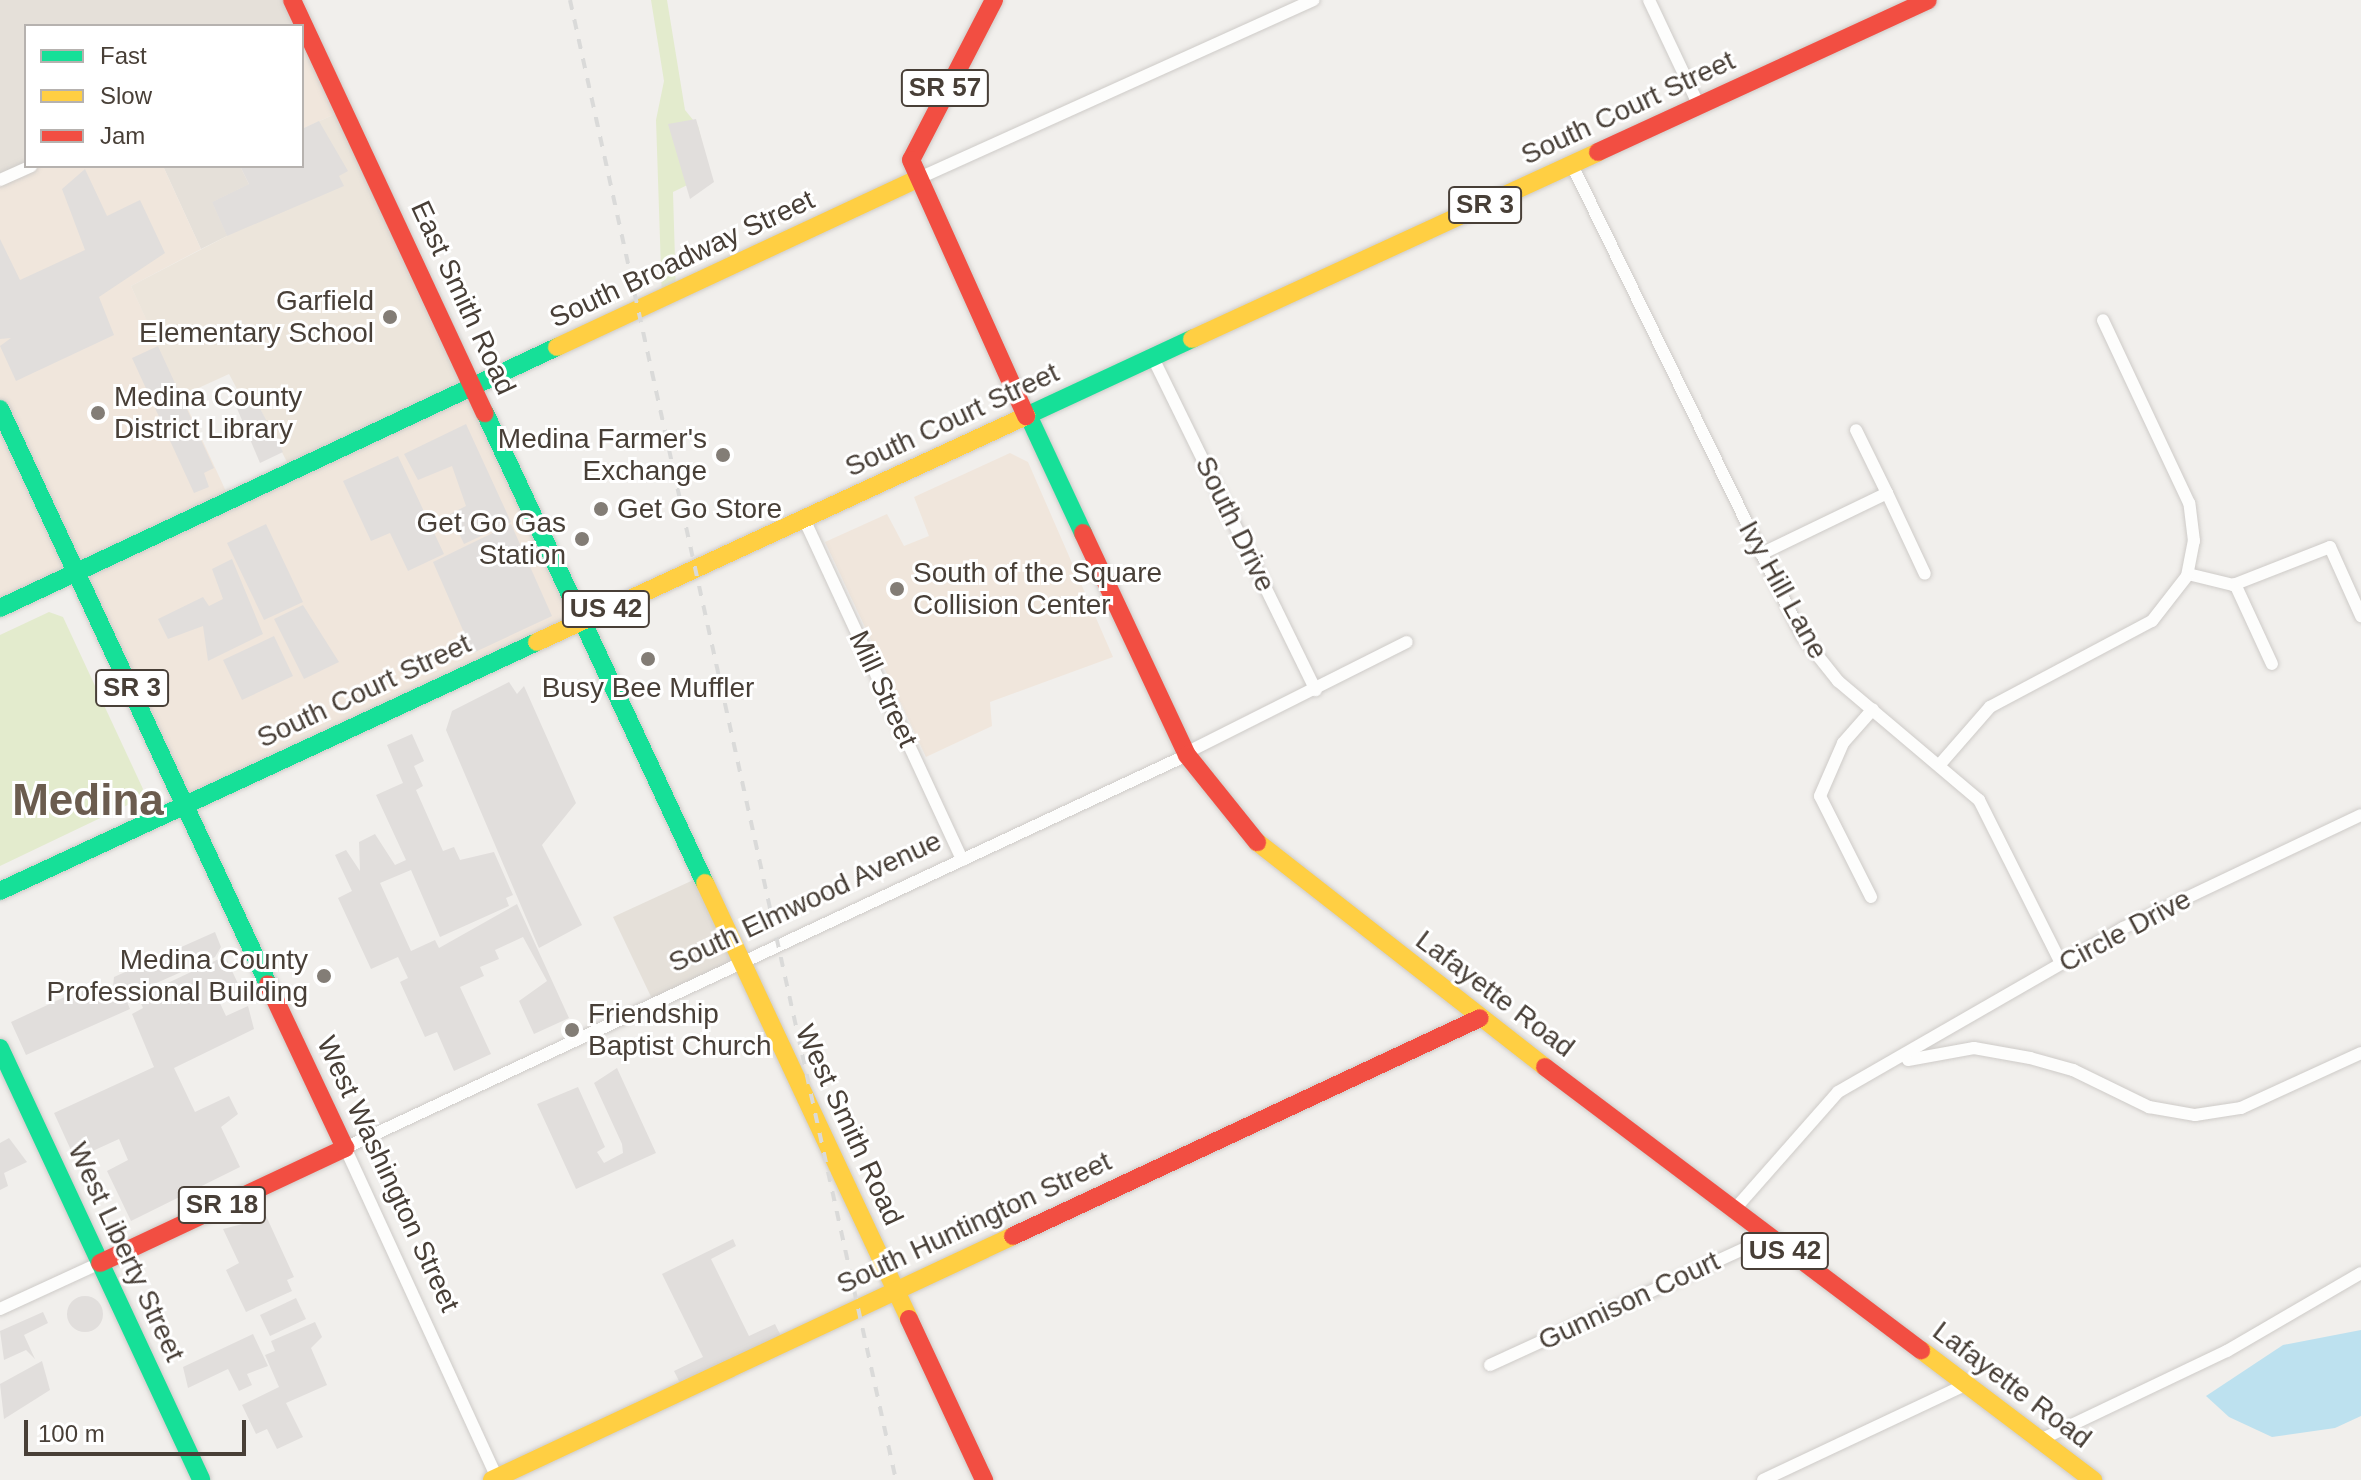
<!DOCTYPE html>
<style>
body{margin:0}
#map{position:relative;width:2361px;height:1480px;overflow:hidden;background:#f1efec;font-family:Arial,sans-serif}
div>[style]{position:absolute}
[style*='--x']{left:calc(var(--x)*1px);top:calc(var(--y)*1px);width:calc(var(--w)*1px);rotate:calc(var(--a)*1deg)}
.residential>*{inset:0;background:#e5e0d9}
.commercial>*{inset:0;background:#f0e6dc}
.education>*{inset:0;background:#ece5db}
.green>*{inset:0;background:#e3ebcd}
.parking>*{inset:0;background:#e1dedc}
.round{border-radius:50%}
.water>*{inset:0;background:#bde1ef}
.roads{filter:drop-shadow(0 0 2px #cecbc8) drop-shadow(0 0 2px #cecbc8)}
.street>*{height:12px;margin:-6px;padding:0 6px;transform-origin:6px;border-radius:6px;background:#fdfdfc}
.fast>*{height:18px;margin:-9px;padding:0 9px;transform-origin:9px;border-radius:9px;background:#16e098}
.slow>*{height:18px;margin:-9px;padding:0 9px;transform-origin:9px;border-radius:9px;background:#ffcf43}
.jam>*{height:18px;margin:-9px;padding:0 9px;transform-origin:9px;border-radius:9px;background:#f24e42}
.rail>*{height:4px;margin-top:-2px;transform-origin:0;background:repeating-linear-gradient(90deg,#dadad9 0 10px,transparent 0 20px)}
.dots>*{width:22px;height:22px;translate:-50% -50%;box-sizing:border-box;border:4px solid #fff;border-radius:50%}
span{translate:-50% -50%;white-space:nowrap;text-align:center;line-height:1.15;-webkit-text-stroke:6px #fff;paint-order:stroke}
.shield-label span{padding:2px 6px;background:#fff;border:2px solid;border-radius:6px;-webkit-text-stroke-width:0}
.shield-label{font-size:26px;color:#483f37;font-weight:700}
.street-label{font-size:28px;color:#483f37}
.poi-label{font-size:28px;color:#483f37}
.right{translate:-100% -50%;text-align:right}
.left{translate:0 -50%;text-align:left}
.town-label{font-size:44px;color:#6b5c4f;font-weight:700}
.legend{position:absolute;left:24px;top:24px;width:280px;height:144px;box-sizing:border-box;background:#fff;border:2px solid #b6b2af;margin:0;padding:10px 14px;list-style:none;font-size:24px;color:#483f37}
.legend li{display:flex;align-items:center;gap:16px;height:40px}
.legend b{width:40px;border:2px solid #b6b2af}
.scale{position:absolute;left:24px;top:1420px;width:222px;height:36px;box-sizing:border-box;border:4px solid #483f37;border-top:0;padding-left:10px;font-size:24px;line-height:28px;white-space:nowrap;color:#483f37;-webkit-text-stroke:6px #fff;paint-order:stroke}
</style>
<div id="map">
<div class="residential">
<i style="clip-path:polygon(0 0,292px 0,302px 26px,26px 26px,26px 166px,0 180px)"></i>
<i style="clip-path:polygon(163px 166px,240px 166px,249px 184px,227px 236px,201px 249px)"></i>
<i style="clip-path:polygon(702px 876px,742px 962px,654px 1003px,613px 917px)"></i>
</div>
<div class="commercial">
<i style="clip-path:polygon(302px 40px,344px 110px,302px 129px)"></i>
<i style="clip-path:polygon(31px 166px,163px 166px,201px 249px,131px 286px,230px 500px,474px 388px,583px 620px,185px 805px,77px 572px,0 608px,0 180px)"></i>
<i style="clip-path:polygon(1010px 453px,1028px 462px,1113px 657px,990px 702px,992px 726px,926px 757px,825px 542px,887px 514px,904px 546px,929px 536px,914px 497px)"></i>
</div>
<div class="education">
<i style="clip-path:polygon(344px 110px,474px 388px,292px 472px,254px 397px,244px 402px,229px 374px,181px 396px,131px 286px,227px 236px,212px 202px,249px 184px,240px 166px,302px 166px,302px 129px)"></i>
</div>
<div class="green">
<i style="clip-path:polygon(651px 0,667px 0,685px 110px,698px 126px,710px 174px,673px 192px,676px 293px,662px 299px,656px 120px,664px 81px)"></i>
<i style="clip-path:polygon(49px 612px,63px 617px,143px 789px,138px 800px,0 866px,0 635px)"></i>
</div>
<div class="parking">
<i style="clip-path:polygon(696px 119px,714px 182px,690px 199px,668px 124px)"></i>
<i style="clip-path:polygon(319px 121px,348px 171px,339px 176px,344px 186px,227px 236px,212px 202px,249px 184px,240px 166px,302px 166px,302px 129px)"></i>
<i style="clip-path:polygon(85px 169px,107px 216px,140px 200px,165px 253px,99px 297px,114px 335px,16px 381px,0 346px,11px 338px,0 339px,0 239px,20px 280px,85px 250px,62px 189px)"></i>
<i style="clip-path:polygon(158px 346px,214px 468px,204px 473px,209px 487px,194px 493px,132px 358px)"></i>
<i style="clip-path:polygon(254px 397px,283px 452px,260px 463px,236px 406px)"></i>
<i style="clip-path:polygon(466px 424px,511px 522px,464px 544px,450px 514px,466px 506px,452px 466px,418px 480px,404px 454px)"></i>
<i style="clip-path:polygon(398px 456px,444px 554px,408px 571px,390px 533px,371px 541px,343px 481px)"></i>
<i style="clip-path:polygon(266px 524px,303px 602px,264px 620px,227px 543px)"></i>
<i style="clip-path:polygon(511px 524px,552px 616px,473px 653px,433px 562px)"></i>
<i style="clip-path:polygon(232px 559px,263px 634px,208px 661px,203px 626px,168px 639px,158px 619px,203px 597px,209px 606px,223px 599px,212px 569px)"></i>
<i style="clip-path:polygon(303px 605px,339px 662px,304px 679px,274px 619px)"></i>
<i style="clip-path:polygon(274px 636px,293px 676px,242px 700px,223px 660px)"></i>
<i style="clip-path:polygon(509px 682px,517px 694px,524px 686px,576px 803px,542px 845px,582px 925px,539px 948px,446px 730px,452px 711px)"></i>
<i style="clip-path:polygon(412px 734px,424px 761px,414px 766px,423px 786px,416px 790px,443px 851px,454px 847px,460px 860px,494px 852px,513px 895px,506px 898px,509px 906px,440px 937px,411px 870px,380px 883px,411px 951px,435px 940px,439px 948px,517px 904px,569px 1018px,534px 1034px,519px 1001px,547px 981px,523px 937px,495px 950px,499px 959px,480px 967px,484px 976px,460px 987px,491px 1054px,454px 1071px,437px 1032px,425px 1037px,400px 982px,408px 978px,398px 957px,371px 969px,338px 898px,352px 891px,335px 855px,346px 850px,360px 871px,359px 842px,375px 834px,395px 865px,406px 860px,376px 795px,403px 783px,387px 745px)"></i>
<i style="clip-path:polygon(215px 932px,221px 947px,215px 957px,125px 997px,130px 1009px,26px 1055px,11px 1022px,86px 987px,113px 986px,114px 977px)"></i>
<i style="clip-path:polygon(225px 956px,241px 990px,219px 1001px,226px 1016px,248px 1006px,254px 1029px,174px 1068px,195px 1112px,229px 1096px,238px 1114px,221px 1127px,240px 1167px,131px 1221px,107px 1171px,128px 1160px,119px 1139px,75px 1159px,54px 1113px,154px 1067px,132px 1014px,143px 1008px,138px 997px)"></i>
<i style="clip-path:polygon(617px 1068px,656px 1153px,576px 1189px,537px 1104px,578px 1087px,605px 1147px,597px 1152px,604px 1163px,623px 1153px,622px 1144px,594px 1083px)"></i>
<i style="clip-path:polygon(9px 1138px,27px 1162px,4px 1173px,8px 1186px,0 1190px,0 1143px)"></i>
<i style="clip-path:polygon(262px 1207px,294px 1277px,287px 1280px,292px 1291px,246px 1312px,226px 1270px,239px 1263px,223px 1229px,254px 1221px,250px 1212px)"></i>
<i style="clip-path:polygon(733px 1239px,736px 1246px,711px 1259px,749px 1336px,775px 1324px,781px 1336px,681px 1385px,674px 1371px,703px 1357px,662px 1274px)"></i>
<i class="round" style="left:67px;top:1296px;width:36px;height:36px"></i>
<i style="clip-path:polygon(296px 1298px,306px 1319px,270px 1336px,260px 1315px)"></i>
<i style="clip-path:polygon(43px 1312px,48px 1323px,24px 1335px,35px 1359px,26px 1350px,4px 1360px,0 1331px)"></i>
<i style="clip-path:polygon(315px 1322px,322px 1337px,311px 1348px,327px 1385px,286px 1403px,303px 1437px,277px 1449px,267px 1429px,256px 1434px,242px 1405px,279px 1387px,265px 1355px,275px 1351px,271px 1341px)"></i>
<i style="clip-path:polygon(253px 1334px,268px 1366px,247px 1374px,252px 1385px,239px 1391px,228px 1369px,188px 1388px,183px 1367px)"></i>
<i style="clip-path:polygon(42px 1361px,50px 1390px,4px 1419px,0 1384px)"></i>
</div>
<div class="water">
<i style="clip-path:polygon(2361px 1330px,2361px 1416px,2335px 1428px,2272px 1437px,2229px 1417px,2206px 1396px,2283px 1345px)"></i>
</div>
<div class="roads">
<div class="street">
<i style="--x:1649;--y:0;--w:117;--a:64.7"></i>
<i style="--x:1572;--y:165;--w:524;--a:63.97"></i>
<i style="--x:1802;--y:636;--w:58;--a:51.3"></i>
<i style="--x:1838;--y:681;--w:185;--a:40.2"></i>
<i style="--x:1979;--y:800;--w:182;--a:63.3"></i>
<i style="--x:917;--y:179;--w:435;--a:-24.3"></i>
<i style="--x:0;--y:180;--w:34;--a:-24"></i>
<i style="--x:1153;--y:358;--w:370;--a:63.9"></i>
<i style="--x:1887;--y:493;--w:89;--a:64.9"></i>
<i style="--x:804;--y:519;--w:376;--a:65.1"></i>
<i style="--x:1761;--y:554;--w:140;--a:-25.8"></i>
<i style="--x:1887;--y:493;--w:70;--a:-116.2"></i>
<i style="--x:2188;--y:574;--w:46;--a:13.7"></i>
<i style="--x:2233;--y:585;--w:104;--a:-21.4"></i>
<i style="--x:2330;--y:547;--w:76;--a:65.8"></i>
<i style="--x:2235;--y:584;--w:88;--a:65.2"></i>
<i style="--x:1186;--y:753;--w:247;--a:-26.7"></i>
<i style="--x:1942;--y:762;--w:73;--a:-48.9"></i>
<i style="--x:1990;--y:707;--w:183;--a:-28"></i>
<i style="--x:2152;--y:621;--w:57;--a:-52.1"></i>
<i style="--x:2187;--y:576;--w:36;--a:-79"></i>
<i style="--x:2194;--y:541;--w:38;--a:-97"></i>
<i style="--x:2189;--y:503;--w:202;--a:-115.2"></i>
<i style="--x:1871;--y:897;--w:113;--a:-116.8"></i>
<i style="--x:1820;--y:796;--w:58;--a:-66.5"></i>
<i style="--x:1843;--y:743;--w:45;--a:-48.6"></i>
<i style="--x:1908;--y:1060;--w:67;--a:-10.3"></i>
<i style="--x:1974;--y:1048;--w:57;--a:10.1"></i>
<i style="--x:2030;--y:1058;--w:45;--a:15.6"></i>
<i style="--x:2073;--y:1070;--w:85;--a:26"></i>
<i style="--x:2149;--y:1107;--w:47;--a:9.9"></i>
<i style="--x:2195;--y:1115;--w:47;--a:-8.7"></i>
<i style="--x:2241;--y:1108;--w:132;--a:-24.6"></i>
<i style="--x:1734;--y:1210;--w:157;--a:-48.6"></i>
<i style="--x:1838;--y:1092;--w:329;--a:-29.9"></i>
<i style="--x:2123;--y:928;--w:263;--a:-25.4"></i>
<i style="--x:0;--y:1309;--w:110;--a:-24.7"></i>
<i style="--x:1490;--y:1365;--w:306;--a:-24.6"></i>
<i style="--x:2040;--y:1440;--w:207;--a:-25.5"></i>
<i style="--x:2227;--y:1351;--w:155;--a:-30.2"></i>
<i style="--x:498;--y:1480;--w:366;--a:-114.7"></i>
<i style="--x:345;--y:1148;--w:929;--a:-25.02"></i>
<i style="--x:1763;--y:1480;--w:223;--a:-25.2"></i>
</div>
<div class="fast">
<i style="--x:0;--y:409;--w:634;--a:65.01"></i>
<i style="--x:485;--y:413;--w:519;--a:64.92"></i>
<i style="--x:1083;--y:533;--w:130;--a:-115"></i>
<i style="--x:1028;--y:415;--w:181;--a:-24.9"></i>
<i style="--x:0;--y:608;--w:615;--a:-25.11"></i>
<i style="--x:0;--y:891;--w:592;--a:-24.88"></i>
<i style="--x:0;--y:1048;--w:476;--a:65"></i>
</div>
<div class="slow">
<i style="--x:1192;--y:339;--w:447;--a:-24.7"></i>
<i style="--x:557;--y:347;--w:397;--a:-25"></i>
<i style="--x:537;--y:642;--w:539;--a:-24.8"></i>
<i style="--x:1257;--y:842;--w:365;--a:38"></i>
<i style="--x:705;--y:883;--w:481;--a:64.9"></i>
<i style="--x:1921;--y:1350;--w:216;--a:37.1"></i>
<i style="--x:492;--y:1480;--w:575;--a:-25.1"></i>
</div>
<div class="jam">
<i style="--x:292;--y:0;--w:456;--a:65"></i>
<i style="--x:994;--y:0;--w:180;--a:117.4"></i>
<i style="--x:911;--y:160;--w:281;--a:65.8"></i>
<i style="--x:1598;--y:152;--w:363;--a:-24.7"></i>
<i style="--x:1083;--y:533;--w:245;--a:64.9"></i>
<i style="--x:1187;--y:755;--w:112;--a:51.2"></i>
<i style="--x:1545;--y:1067;--w:471;--a:37"></i>
<i style="--x:1013;--y:1236;--w:515;--a:-25.02"></i>
<i style="--x:100;--y:1263;--w:271;--a:-25.1"></i>
<i style="--x:345;--y:1148;--w:181;--a:-115.2"></i>
<i style="--x:909;--y:1319;--w:178;--a:65"></i>
</div>
</div>
<div class="rail">
<i style="--x:570;--y:0;--w:1515;--a:77.58"></i>
</div>
<div class="dots">
<i style="left:390px;top:317px;background:#837d76"></i>
<i style="left:98px;top:413px;background:#837d76"></i>
<i style="left:723px;top:455px;background:#837d76"></i>
<i style="left:601px;top:509px;background:#837d76"></i>
<i style="left:582px;top:539px;background:#837d76"></i>
<i style="left:897px;top:589px;background:#837d76"></i>
<i style="left:648px;top:659px;background:#837d76"></i>
<i style="left:324px;top:976px;background:#837d76"></i>
<i style="left:572px;top:1030px;background:#837d76"></i>
</div>
<div class="shield-label">
<span style="left:945px;top:88px">SR 57</span>
<span style="left:1485px;top:205px">SR 3</span>
<span style="left:606px;top:609px">US 42</span>
<span style="left:132px;top:688px">SR 3</span>
<span style="left:222px;top:1205px">SR 18</span>
<span style="left:1785px;top:1251px">US 42</span>
</div>
<div class="street-label">
<span style="left:1628px;top:108px;rotate:-25deg">South Court Street</span>
<span style="left:682px;top:259px;rotate:-25deg">South Broadway Street</span>
<span style="left:463px;top:298px;rotate:65deg">East Smith Road</span>
<span style="left:952px;top:420px;rotate:-25deg">South Court Street</span>
<span style="left:1235px;top:524px;rotate:64deg">South Drive</span>
<span style="left:1783px;top:590px;rotate:61deg">Ivy Hill Lane</span>
<span style="left:883px;top:689px;rotate:65deg">Mill Street</span>
<span style="left:364px;top:691px;rotate:-25deg">South Court Street</span>
<span style="left:805px;top:902px;rotate:-25deg">South Elmwood Avenue</span>
<span style="left:2125px;top:931px;rotate:-28deg">Circle Drive</span>
<span style="left:1495px;top:994px;rotate:37deg">Lafayette Road</span>
<span style="left:849px;top:1125px;rotate:65deg">West Smith Road</span>
<span style="left:388px;top:1174px;rotate:65deg">West Washington Street</span>
<span style="left:974px;top:1223px;rotate:-25deg">South Huntington Street</span>
<span style="left:126px;top:1252px;rotate:65deg">West Liberty Street</span>
<span style="left:1629px;top:1301px;rotate:-25deg">Gunnison Court</span>
<span style="left:2012px;top:1385px;rotate:37deg">Lafayette Road</span>
</div>
<div class="poi-label">
<span class="right" style="left:374px;top:317px">Garfield<br>Elementary School</span>
<span class="left" style="left:114px;top:413px">Medina County<br>District Library</span>
<span class="right" style="left:707px;top:455px">Medina Farmer's<br>Exchange</span>
<span class="left" style="left:617px;top:509px">Get Go Store</span>
<span class="right" style="left:566px;top:539px">Get Go Gas<br>Station</span>
<span class="left" style="left:913px;top:589px">South of the Square<br>Collision Center</span>
<span style="left:648px;top:688px">Busy Bee Muffler</span>
<span class="right" style="left:308px;top:976px">Medina County<br>Professional Building</span>
<span class="left" style="left:588px;top:1030px">Friendship<br>Baptist Church</span>
</div>
<div class="town-label">
<span style="left:88px;top:800px">Medina</span>
</div>
<ul class="legend">
<li><b style="height:10px;background:#16e098"></b>Fast</li>
<li><b style="height:10px;background:#ffcf43"></b>Slow</li>
<li><b style="height:10px;background:#f24e42"></b>Jam</li>
</ul>
<div class="scale">100 m</div>
</div>
